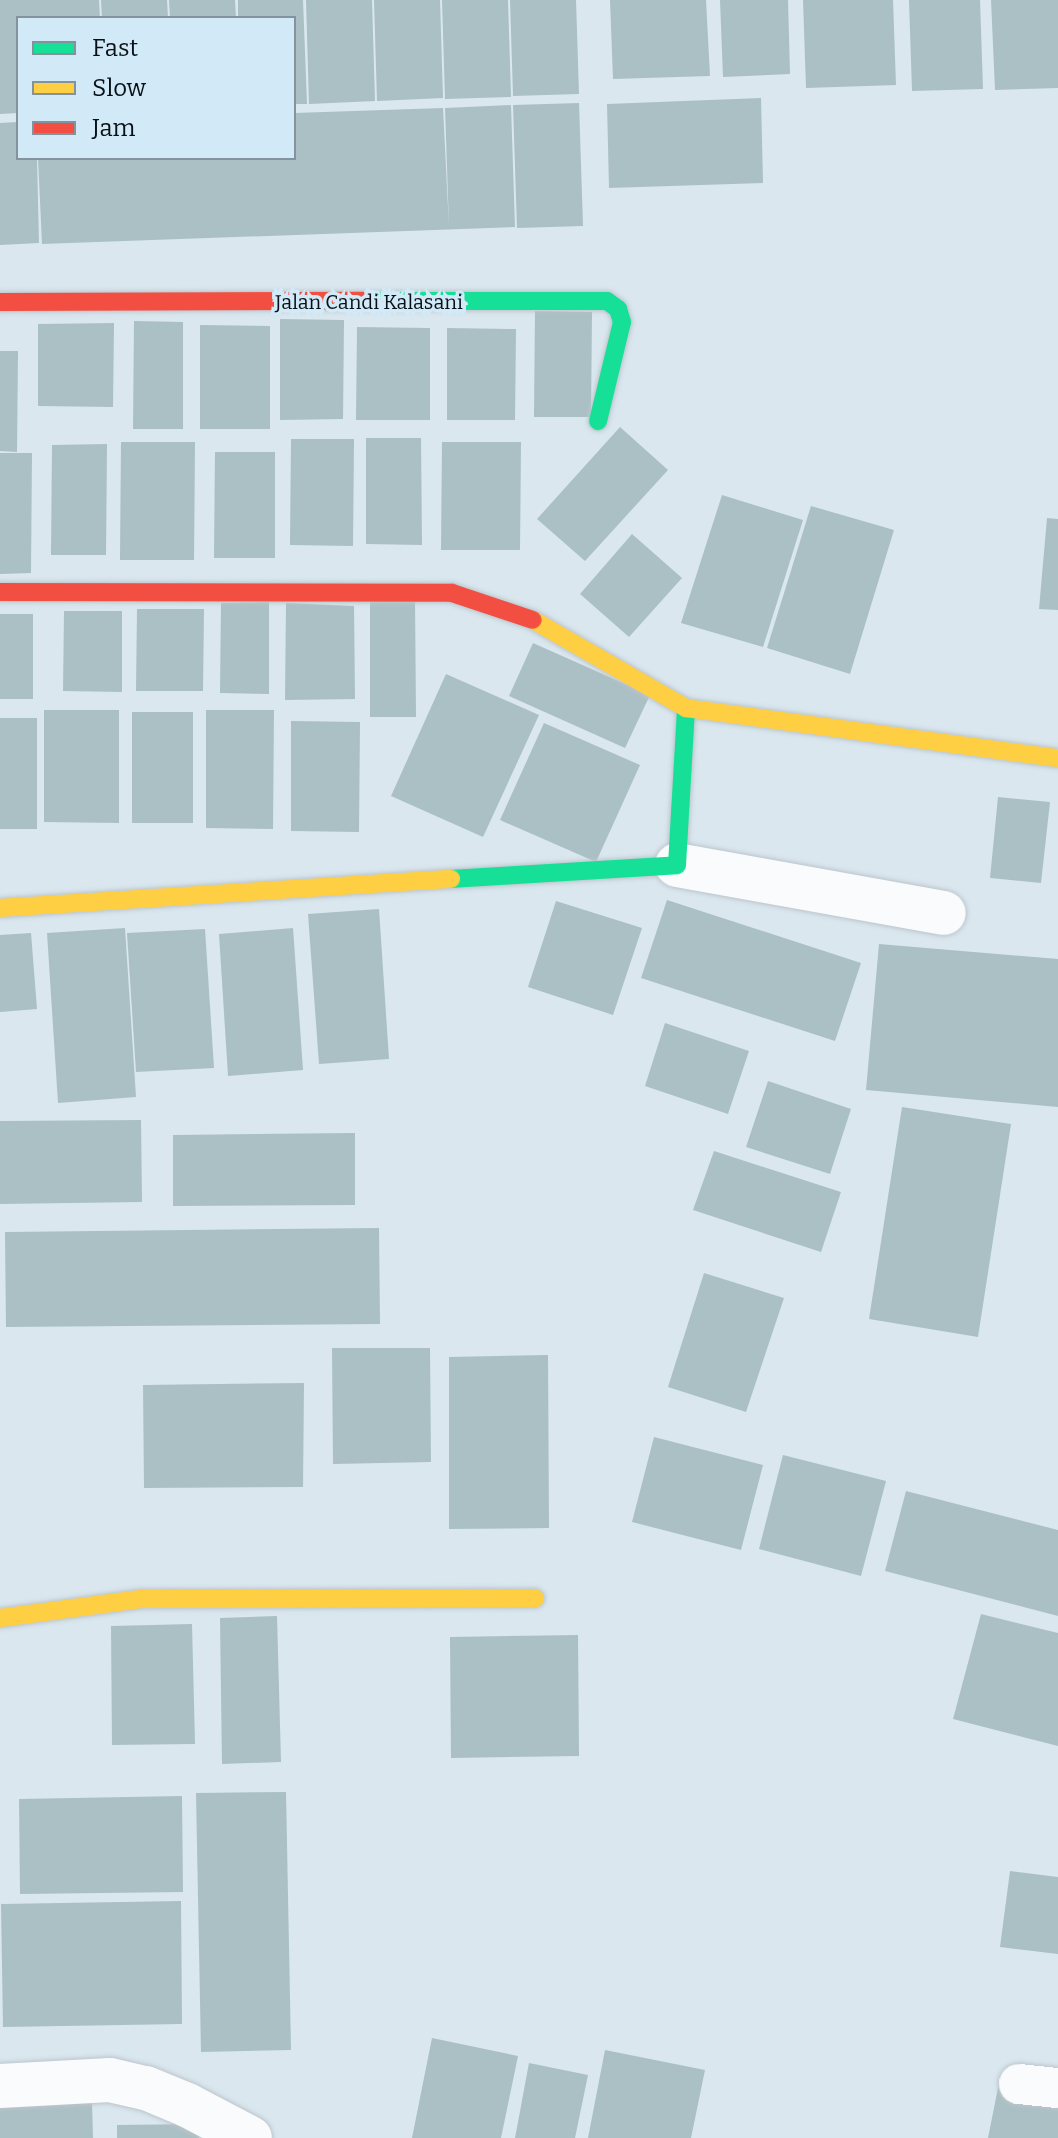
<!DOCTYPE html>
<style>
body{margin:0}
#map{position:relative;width:1058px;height:2138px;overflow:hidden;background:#dae7ef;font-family:Bitter,serif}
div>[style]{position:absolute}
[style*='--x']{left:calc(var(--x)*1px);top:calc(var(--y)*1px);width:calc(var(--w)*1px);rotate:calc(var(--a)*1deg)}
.building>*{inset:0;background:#abc0c5}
.roads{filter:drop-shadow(0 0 2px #bcc5cb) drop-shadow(0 0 2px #bcc5cb)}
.lane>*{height:40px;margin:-20px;padding:0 20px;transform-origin:20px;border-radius:20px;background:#f9fbfd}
.street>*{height:44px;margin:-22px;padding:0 22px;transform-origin:22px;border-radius:22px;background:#f9fbfd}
.fast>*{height:18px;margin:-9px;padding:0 9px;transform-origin:9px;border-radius:9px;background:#16e098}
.slow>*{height:18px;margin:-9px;padding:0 9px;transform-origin:9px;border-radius:9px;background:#ffcf43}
.jam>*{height:18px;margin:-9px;padding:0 9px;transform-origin:9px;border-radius:9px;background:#f24e42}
span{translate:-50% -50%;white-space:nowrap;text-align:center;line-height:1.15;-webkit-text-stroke:7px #d2e9f7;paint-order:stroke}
.street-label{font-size:20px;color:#091116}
.legend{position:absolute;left:16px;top:16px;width:280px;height:144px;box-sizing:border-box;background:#d2e9f7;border:2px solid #82939d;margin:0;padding:10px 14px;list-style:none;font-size:24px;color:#091116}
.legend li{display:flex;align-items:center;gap:16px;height:40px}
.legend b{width:40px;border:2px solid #82939d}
</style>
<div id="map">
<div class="building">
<i style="clip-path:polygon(0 0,99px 0,100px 18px,18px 18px,18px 113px,0 114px)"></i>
<i style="clip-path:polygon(101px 0,167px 0,168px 18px,102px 18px)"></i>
<i style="clip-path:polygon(169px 0,235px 0,236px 18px,170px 18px)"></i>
<i style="clip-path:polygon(238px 0,303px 0,307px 104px,294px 104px,294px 18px,238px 18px)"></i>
<i style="clip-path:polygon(306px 0,372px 0,375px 101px,309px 104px)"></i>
<i style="clip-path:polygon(374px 0,440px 0,443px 98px,377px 101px)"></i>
<i style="clip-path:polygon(442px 0,508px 0,511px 97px,445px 99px)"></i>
<i style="clip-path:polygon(510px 0,576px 0,579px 94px,513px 96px)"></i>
<i style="clip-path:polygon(610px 0,706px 0,710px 76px,613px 79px)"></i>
<i style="clip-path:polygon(720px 0,788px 0,790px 74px,723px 77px)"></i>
<i style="clip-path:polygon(803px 0,893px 0,896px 85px,806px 88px)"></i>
<i style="clip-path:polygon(909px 0,980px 0,983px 89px,912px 91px)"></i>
<i style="clip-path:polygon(991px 0,1058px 0,1058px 88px,995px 90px)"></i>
<i style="clip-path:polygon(761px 98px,763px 183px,609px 188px,607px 104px)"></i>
<i style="clip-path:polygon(579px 103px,583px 226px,517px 228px,513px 105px)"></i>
<i style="clip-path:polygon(511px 105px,515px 227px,42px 244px,38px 158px,294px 158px,294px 113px,443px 108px,449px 227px,445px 108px)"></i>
<i style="clip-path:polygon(18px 122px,18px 158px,37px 158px,39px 243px,0 245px,0 123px)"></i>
<i style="clip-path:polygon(535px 311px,592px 312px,591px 417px,534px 417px)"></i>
<i style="clip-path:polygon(280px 319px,344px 320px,343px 419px,280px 420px)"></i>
<i style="clip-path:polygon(134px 321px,183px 322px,183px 429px,133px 429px)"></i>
<i style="clip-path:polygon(114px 323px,113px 407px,38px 406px,38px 324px)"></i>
<i style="clip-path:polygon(200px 325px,270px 326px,270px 429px,200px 429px)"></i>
<i style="clip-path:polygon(357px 327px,430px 328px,430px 420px,356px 420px)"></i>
<i style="clip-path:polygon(447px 328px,516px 329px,515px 420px,447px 420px)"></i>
<i style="clip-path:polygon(0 351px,18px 351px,17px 452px,0 451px)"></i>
<i style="clip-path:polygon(620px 427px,668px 470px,585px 561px,537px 519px)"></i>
<i style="clip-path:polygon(366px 438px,421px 438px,422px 545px,366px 544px)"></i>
<i style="clip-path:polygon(291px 439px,354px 439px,353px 546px,290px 545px)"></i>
<i style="clip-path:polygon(121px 442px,195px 442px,194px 560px,120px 560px)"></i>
<i style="clip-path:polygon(442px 442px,521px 442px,520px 550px,441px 550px)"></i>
<i style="clip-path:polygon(107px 444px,106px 555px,51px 555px,52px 445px)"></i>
<i style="clip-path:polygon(215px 452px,275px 452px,275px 558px,214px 558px)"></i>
<i style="clip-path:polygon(0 453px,32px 453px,31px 573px,0 574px)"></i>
<i style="clip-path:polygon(722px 495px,803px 520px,763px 647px,681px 623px)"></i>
<i style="clip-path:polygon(811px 506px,894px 530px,850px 674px,767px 648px)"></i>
<i style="clip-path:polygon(1047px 518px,1058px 519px,1058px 610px,1039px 609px)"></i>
<i style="clip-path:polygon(632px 534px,682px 578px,629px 637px,580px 594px)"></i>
<i style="clip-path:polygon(370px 599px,415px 599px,416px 717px,370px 717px)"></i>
<i style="clip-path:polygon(269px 602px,269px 694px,220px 693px,221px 603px)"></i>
<i style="clip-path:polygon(286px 603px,354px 606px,355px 699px,285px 700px)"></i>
<i style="clip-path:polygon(137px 609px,204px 609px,203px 691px,136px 691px)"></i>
<i style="clip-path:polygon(64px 611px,122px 611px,122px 692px,63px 691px)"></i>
<i style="clip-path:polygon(0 614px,33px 614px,33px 699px,0 699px)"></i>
<i style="clip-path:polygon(533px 643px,650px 695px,625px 748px,509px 696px)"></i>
<i style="clip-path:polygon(446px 674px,539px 715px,483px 837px,391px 796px)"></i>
<i style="clip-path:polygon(44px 710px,119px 710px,119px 823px,44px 822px)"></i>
<i style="clip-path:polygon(206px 710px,274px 710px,273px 829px,206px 828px)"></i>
<i style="clip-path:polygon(132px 712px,193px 712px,193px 823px,132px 823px)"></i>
<i style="clip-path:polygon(0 718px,37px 718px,37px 829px,0 829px)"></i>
<i style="clip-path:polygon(291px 721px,360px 722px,359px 832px,291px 831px)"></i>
<i style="clip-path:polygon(544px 723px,640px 765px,596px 862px,500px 820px)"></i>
<i style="clip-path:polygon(998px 797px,1050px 802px,1041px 883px,990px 878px)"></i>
<i style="clip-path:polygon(667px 900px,861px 963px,835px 1041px,641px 978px)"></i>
<i style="clip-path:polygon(556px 901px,642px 928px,613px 1015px,528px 987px)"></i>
<i style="clip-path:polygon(379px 909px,389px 1059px,319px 1064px,308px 914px)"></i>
<i style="clip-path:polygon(125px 928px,136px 1097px,58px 1103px,47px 933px)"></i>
<i style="clip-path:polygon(293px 928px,303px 1070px,228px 1076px,219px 934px)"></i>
<i style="clip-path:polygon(205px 929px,214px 1068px,136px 1072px,127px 933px)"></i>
<i style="clip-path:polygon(31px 933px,37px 1009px,0 1012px,0 935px)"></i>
<i style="clip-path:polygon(879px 944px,1058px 959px,1058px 1107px,866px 1090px)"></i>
<i style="clip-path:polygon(665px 1023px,749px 1051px,728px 1114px,645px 1086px)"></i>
<i style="clip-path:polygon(768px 1081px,851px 1109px,830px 1174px,746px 1147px)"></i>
<i style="clip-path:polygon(902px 1107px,1011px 1124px,978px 1337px,869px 1319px)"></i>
<i style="clip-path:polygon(141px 1120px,142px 1202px,0 1204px,0 1121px)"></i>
<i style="clip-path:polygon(355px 1133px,355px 1205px,173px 1206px,173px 1135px)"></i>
<i style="clip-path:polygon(714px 1151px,841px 1192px,821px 1252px,693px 1210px)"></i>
<i style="clip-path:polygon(379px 1228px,380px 1324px,6px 1327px,5px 1232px)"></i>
<i style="clip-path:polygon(704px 1273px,784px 1298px,746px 1412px,668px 1387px)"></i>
<i style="clip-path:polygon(332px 1348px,430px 1348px,431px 1462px,333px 1464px)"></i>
<i style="clip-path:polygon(548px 1355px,549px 1528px,449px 1529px,449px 1357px)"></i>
<i style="clip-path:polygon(304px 1383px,303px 1487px,144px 1488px,143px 1385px)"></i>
<i style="clip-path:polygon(654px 1437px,763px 1465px,741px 1550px,632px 1522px)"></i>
<i style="clip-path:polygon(783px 1455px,886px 1481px,861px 1576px,759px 1549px)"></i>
<i style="clip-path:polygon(906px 1491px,1058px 1530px,1058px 1616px,885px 1571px)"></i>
<i style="clip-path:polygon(981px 1614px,1058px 1633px,1058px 1746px,953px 1719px)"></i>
<i style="clip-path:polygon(277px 1616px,281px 1762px,222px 1764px,220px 1618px)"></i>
<i style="clip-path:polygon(192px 1624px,195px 1744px,112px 1745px,111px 1626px)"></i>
<i style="clip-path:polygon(578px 1635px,579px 1756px,451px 1758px,450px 1637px)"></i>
<i style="clip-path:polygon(286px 1792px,291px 2050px,201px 2052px,196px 1793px)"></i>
<i style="clip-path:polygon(182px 1796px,183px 1892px,20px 1894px,19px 1799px)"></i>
<i style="clip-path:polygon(1010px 1871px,1058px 1877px,1058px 1954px,1000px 1947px)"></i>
<i style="clip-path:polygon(181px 1901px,182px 2024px,3px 2027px,1px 1904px)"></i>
<i style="clip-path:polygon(432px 2038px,518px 2056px,501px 2138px,412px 2138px)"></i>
<i style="clip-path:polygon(605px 2050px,705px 2070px,691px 2138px,588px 2138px)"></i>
<i style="clip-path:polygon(529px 2063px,588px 2075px,575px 2138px,515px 2138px)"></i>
<i style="clip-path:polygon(998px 2088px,1058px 2099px,1058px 2138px,988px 2138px)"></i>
<i style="clip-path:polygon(92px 2102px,93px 2138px,0 2138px,0 2103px)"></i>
<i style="clip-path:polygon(198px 2124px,199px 2138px,117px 2138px,117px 2125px)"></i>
</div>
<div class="roads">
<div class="lane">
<i style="--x:1019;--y:2084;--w:39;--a:6"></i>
</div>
<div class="street">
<i style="--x:677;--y:865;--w:271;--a:10.2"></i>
<i style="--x:0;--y:2086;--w:110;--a:-3.1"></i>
<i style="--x:110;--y:2080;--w:37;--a:13"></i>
<i style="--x:146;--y:2088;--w:44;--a:22.5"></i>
<i style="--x:187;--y:2105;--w:71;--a:27.6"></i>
</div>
<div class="fast">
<i style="--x:370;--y:301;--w:237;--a:0"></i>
<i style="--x:607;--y:301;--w:14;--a:36"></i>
<i style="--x:618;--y:309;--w:14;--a:73"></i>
<i style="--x:622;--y:322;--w:102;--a:103.6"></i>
<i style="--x:451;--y:879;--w:226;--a:-3.5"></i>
<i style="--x:677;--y:865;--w:157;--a:-86.7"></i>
</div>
<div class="slow">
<i style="--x:533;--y:620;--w:177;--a:29.9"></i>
<i style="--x:686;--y:708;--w:375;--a:7.7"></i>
<i style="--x:0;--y:908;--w:452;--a:-3.7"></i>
<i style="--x:0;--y:1618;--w:142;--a:-7.7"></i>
<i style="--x:141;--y:1599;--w:394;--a:-0.1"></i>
</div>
<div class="jam">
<i style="--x:0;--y:302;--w:370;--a:-0.2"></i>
<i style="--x:0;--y:592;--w:452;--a:0.1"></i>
<i style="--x:452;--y:593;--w:85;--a:18.4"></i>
</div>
</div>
<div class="street-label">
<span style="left:369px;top:302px">Jalan Candi Kalasani</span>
</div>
<ul class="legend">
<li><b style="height:10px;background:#16e098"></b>Fast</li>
<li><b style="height:10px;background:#ffcf43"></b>Slow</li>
<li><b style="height:10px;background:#f24e42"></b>Jam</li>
</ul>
</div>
